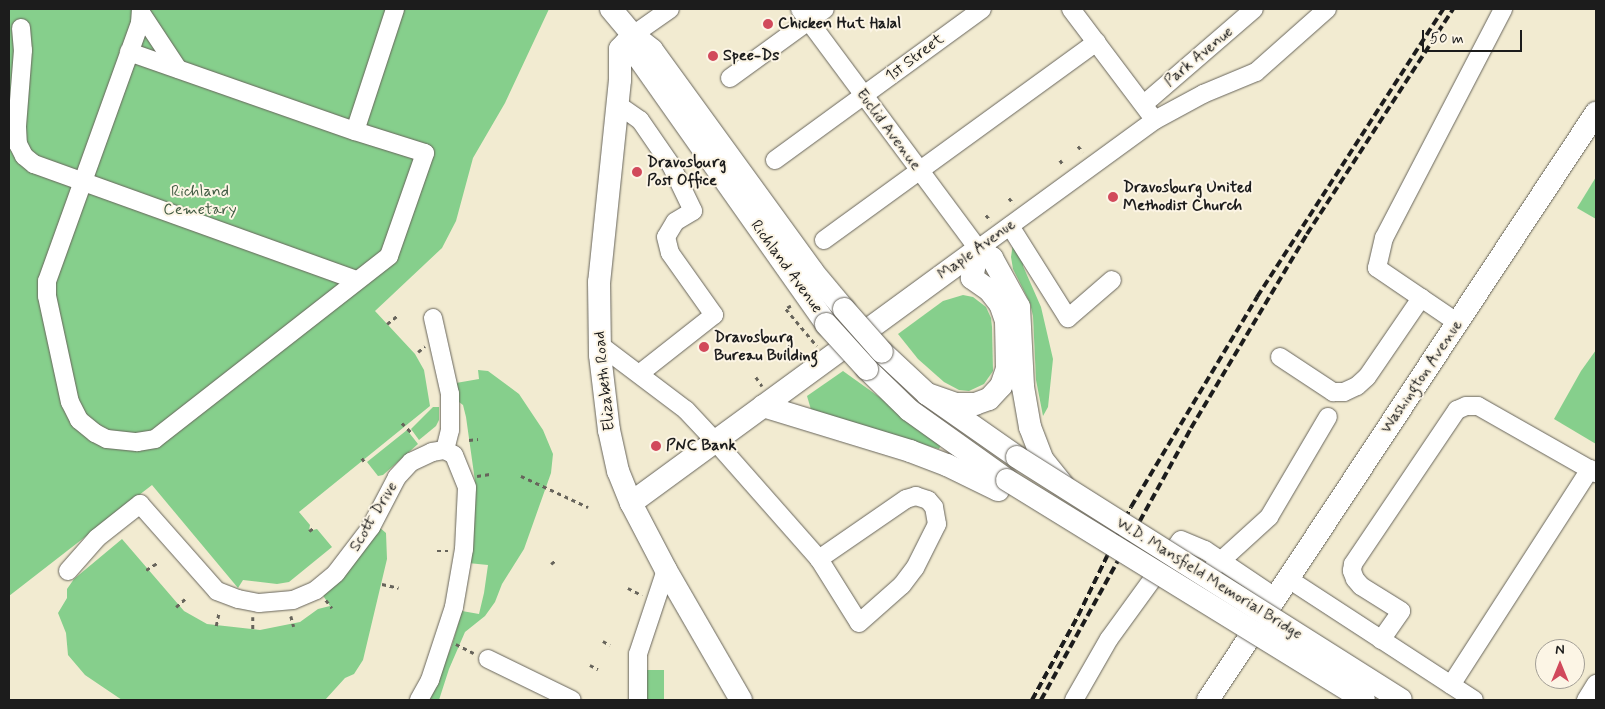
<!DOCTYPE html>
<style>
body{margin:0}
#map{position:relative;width:1605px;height:709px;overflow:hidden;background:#f2ebd1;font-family:Mynerve,sans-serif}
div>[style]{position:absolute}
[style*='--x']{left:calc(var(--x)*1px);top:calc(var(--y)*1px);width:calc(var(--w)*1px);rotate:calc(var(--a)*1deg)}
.green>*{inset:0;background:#86cf8c}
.path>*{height:2.5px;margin-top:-1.25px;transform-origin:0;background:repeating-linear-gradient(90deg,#67645b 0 4px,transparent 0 8px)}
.roads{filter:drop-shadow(0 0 1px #67645b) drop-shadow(0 0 1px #67645b)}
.minor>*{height:18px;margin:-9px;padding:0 9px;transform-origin:9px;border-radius:9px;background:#fff}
.major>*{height:22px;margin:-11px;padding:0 11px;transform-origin:11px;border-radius:11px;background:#fff}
.rail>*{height:4px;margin-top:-2px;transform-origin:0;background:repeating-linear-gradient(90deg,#1c1c1c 0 8px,transparent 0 12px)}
.bridges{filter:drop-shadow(0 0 1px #67645b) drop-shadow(0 0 1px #67645b)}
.major-bridge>*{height:22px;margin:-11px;padding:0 11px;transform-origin:11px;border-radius:11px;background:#fff}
.dots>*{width:14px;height:14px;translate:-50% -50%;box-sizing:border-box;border:2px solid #fcf5e5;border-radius:50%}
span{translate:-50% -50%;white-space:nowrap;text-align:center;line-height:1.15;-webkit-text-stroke:4px #fcf5e5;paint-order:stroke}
.poi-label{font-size:16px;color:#1c1c1c;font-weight:700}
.left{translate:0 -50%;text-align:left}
.street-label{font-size:16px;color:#1c1c1c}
.park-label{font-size:16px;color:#415b43}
.frame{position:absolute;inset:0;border:10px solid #1c1c1c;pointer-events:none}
.north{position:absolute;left:1535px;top:639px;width:50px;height:50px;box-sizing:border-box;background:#fcf5e5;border:1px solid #a29e95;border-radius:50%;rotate:0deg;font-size:14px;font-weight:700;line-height:20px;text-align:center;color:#1c1c1c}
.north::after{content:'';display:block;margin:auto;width:18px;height:22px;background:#d1495b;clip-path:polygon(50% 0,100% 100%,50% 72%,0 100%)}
.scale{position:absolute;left:1422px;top:30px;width:100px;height:22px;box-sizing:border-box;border:2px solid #1c1c1c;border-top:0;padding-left:6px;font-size:15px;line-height:18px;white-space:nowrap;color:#1c1c1c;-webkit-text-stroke:4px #fcf5e5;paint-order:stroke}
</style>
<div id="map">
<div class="green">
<i style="clip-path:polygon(9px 9px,549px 9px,505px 103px,473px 158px,456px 221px,442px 248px,375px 311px,415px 354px,424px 370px,430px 406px,299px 512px,310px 525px,309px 531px,317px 529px,332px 547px,289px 582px,277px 584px,243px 580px,238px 588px,152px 485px,9px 596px)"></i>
<i style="clip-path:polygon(1596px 177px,1596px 219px,1577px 208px)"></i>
<i style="clip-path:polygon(1013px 243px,1024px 260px,1023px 266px,1041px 307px,1053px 359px,1048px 407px,1043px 416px,1036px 380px,1033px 316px,1030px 303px,1013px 269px,1011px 257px)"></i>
<i style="clip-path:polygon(963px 295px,973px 297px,986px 307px,991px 318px,992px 327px,993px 371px,984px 384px,969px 391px,959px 390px,944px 382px,918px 359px,898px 334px,943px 301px)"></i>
<i style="clip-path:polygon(1596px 350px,1596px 444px,1554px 419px,1581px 371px)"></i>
<i style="clip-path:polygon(478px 370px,488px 371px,519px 394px,543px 430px,553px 454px,551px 473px,524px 549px,502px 584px,495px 602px,485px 616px,465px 632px,449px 669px,439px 700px,428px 700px,452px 645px,462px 611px,479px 614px,484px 593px,488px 565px,468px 563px,474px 521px,475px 481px,466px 417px,463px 405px,459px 402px,456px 383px,479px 379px)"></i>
<i style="clip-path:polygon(843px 371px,938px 439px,941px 445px,939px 449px,812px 413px,807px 396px)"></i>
<i style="clip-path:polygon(433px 407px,439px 407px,439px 420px,436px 426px,419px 440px,411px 429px)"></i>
<i style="clip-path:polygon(407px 430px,418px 444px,383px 475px,378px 476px,367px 462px)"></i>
<i style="clip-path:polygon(379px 527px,386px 533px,387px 559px,363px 660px,354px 674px,345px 678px,325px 700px,122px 700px,85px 675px,68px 655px,66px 633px,58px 613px,67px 598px,67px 589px,74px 579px,122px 539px,184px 611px,207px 624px,260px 630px,300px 622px,318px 609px,330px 606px,322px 594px,350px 569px)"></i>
<i style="clip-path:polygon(647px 670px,664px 670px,664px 700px,646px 700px)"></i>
</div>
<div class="path">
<i style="--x:1078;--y:146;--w:8;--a:50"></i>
<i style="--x:1060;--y:160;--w:7;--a:56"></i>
<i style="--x:1009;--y:198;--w:8;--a:50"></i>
<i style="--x:986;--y:215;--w:8;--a:50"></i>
<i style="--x:791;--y:306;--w:6;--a:149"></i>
<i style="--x:786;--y:309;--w:48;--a:50"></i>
<i style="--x:387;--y:324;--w:13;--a:-39"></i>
<i style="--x:418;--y:352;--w:9;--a:-41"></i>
<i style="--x:756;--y:377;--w:11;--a:56"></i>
<i style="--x:402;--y:423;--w:13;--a:45"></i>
<i style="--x:469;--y:440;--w:9;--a:-6"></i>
<i style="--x:362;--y:458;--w:7;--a:56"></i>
<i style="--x:477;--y:476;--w:13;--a:-9"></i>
<i style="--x:521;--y:476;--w:74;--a:24.8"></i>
<i style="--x:309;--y:531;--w:7;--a:-34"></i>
<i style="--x:437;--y:551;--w:11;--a:0"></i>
<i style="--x:551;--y:564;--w:6;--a:-39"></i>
<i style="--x:146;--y:570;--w:13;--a:-32"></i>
<i style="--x:382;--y:584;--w:17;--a:13"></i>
<i style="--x:628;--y:588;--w:16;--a:27"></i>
<i style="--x:326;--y:600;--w:10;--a:53"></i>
<i style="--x:176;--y:607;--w:12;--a:-42"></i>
<i style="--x:291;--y:616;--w:11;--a:75"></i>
<i style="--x:253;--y:617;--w:14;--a:90"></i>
<i style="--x:216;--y:626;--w:14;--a:-78"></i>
<i style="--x:603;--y:641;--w:8;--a:30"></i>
<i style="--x:456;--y:644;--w:20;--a:27"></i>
<i style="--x:590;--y:665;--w:9;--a:27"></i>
</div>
<div class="roads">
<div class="minor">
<i style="--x:141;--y:9;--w:14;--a:94"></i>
<i style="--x:140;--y:23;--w:274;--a:109.8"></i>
<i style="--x:47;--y:281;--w:15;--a:90"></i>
<i style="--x:47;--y:296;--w:108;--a:77.8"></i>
<i style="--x:70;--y:402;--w:20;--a:63"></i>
<i style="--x:79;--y:420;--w:21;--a:39"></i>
<i style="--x:95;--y:433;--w:13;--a:27"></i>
<i style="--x:107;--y:439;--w:30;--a:6"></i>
<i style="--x:137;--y:442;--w:18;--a:-9"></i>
<i style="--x:155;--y:439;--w:297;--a:-38"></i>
<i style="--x:389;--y:256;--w:109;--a:-70.7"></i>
<i style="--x:425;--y:153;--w:73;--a:-162.6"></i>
<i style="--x:355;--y:131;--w:128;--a:-71.8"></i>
<i style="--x:800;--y:9;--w:299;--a:53.4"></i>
<i style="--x:978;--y:249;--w:219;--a:-36.1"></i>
<i style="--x:1155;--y:120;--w:55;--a:-28.4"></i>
<i style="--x:1203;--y:94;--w:57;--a:-22.5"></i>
<i style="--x:1256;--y:72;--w:95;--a:-41.6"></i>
<i style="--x:1071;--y:9;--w:131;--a:53"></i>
<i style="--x:141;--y:13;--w:67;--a:56.5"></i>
<i style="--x:21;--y:28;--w:22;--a:85"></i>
<i style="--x:23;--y:50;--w:77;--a:94.5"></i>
<i style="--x:17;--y:127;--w:17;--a:87"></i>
<i style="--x:18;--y:144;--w:13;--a:63"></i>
<i style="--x:24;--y:156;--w:13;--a:39"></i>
<i style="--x:34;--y:164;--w:343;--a:19.8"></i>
<i style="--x:633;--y:35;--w:45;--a:-35.1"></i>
<i style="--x:129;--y:52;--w:239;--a:19.3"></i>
<i style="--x:730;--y:78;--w:117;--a:-36"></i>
<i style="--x:617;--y:104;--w:28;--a:35"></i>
<i style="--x:640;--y:120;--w:55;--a:55.4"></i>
<i style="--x:671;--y:165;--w:51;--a:64.4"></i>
<i style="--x:693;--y:211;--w:21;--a:149"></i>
<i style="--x:675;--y:222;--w:17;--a:121"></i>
<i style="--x:666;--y:237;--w:16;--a:76"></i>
<i style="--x:670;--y:253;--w:76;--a:54.6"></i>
<i style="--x:714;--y:315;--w:95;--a:141.8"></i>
<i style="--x:1144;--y:104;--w:145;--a:-40.8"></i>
<i style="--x:775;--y:160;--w:256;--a:-36.1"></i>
<i style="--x:1010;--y:226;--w:109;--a:57.8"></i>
<i style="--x:1068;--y:318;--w:58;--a:-40.8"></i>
<i style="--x:824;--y:240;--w:337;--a:-36"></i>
<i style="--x:433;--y:318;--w:78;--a:77.4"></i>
<i style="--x:450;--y:394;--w:36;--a:90"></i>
<i style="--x:450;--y:430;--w:21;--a:104"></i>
<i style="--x:1458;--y:323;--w:98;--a:-145.8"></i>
<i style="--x:1377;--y:268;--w:31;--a:-77"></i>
<i style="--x:1384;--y:238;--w:258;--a:-62.5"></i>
<i style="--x:600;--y:345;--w:108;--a:37.1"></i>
<i style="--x:686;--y:410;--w:42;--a:46.9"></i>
<i style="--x:715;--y:441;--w:157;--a:48.6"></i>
<i style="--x:819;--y:559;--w:75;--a:58"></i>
<i style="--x:859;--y:623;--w:57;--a:-41.5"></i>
<i style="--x:902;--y:585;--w:21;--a:-53"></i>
<i style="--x:915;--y:568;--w:49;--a:-63.4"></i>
<i style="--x:937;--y:524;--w:17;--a:-100"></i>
<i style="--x:934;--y:507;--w:9;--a:-131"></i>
<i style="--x:928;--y:500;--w:13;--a:-162"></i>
<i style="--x:916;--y:496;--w:10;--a:163"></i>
<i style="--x:906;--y:499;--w:106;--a:145.4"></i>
<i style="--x:1280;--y:357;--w:64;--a:33.4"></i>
<i style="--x:1333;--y:392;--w:11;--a:0"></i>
<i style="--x:1344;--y:392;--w:14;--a:-25"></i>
<i style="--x:1357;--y:386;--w:13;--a:-42"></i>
<i style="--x:1367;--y:377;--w:96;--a:-55.6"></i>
<i style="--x:1213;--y:568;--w:76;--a:-42.3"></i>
<i style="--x:1269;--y:517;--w:116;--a:-59.5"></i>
<i style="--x:68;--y:571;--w:44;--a:-48.7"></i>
<i style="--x:97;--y:538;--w:55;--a:-38.3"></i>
<i style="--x:140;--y:504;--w:116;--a:48.5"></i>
<i style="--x:217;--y:591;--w:22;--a:21"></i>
<i style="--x:238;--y:599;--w:21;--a:11"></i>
<i style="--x:259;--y:603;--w:34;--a:-5"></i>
<i style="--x:293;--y:600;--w:25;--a:-23"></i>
<i style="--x:316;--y:590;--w:26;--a:-40"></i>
<i style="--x:336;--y:573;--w:58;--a:-52.7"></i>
<i style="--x:371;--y:527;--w:56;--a:-62.5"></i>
<i style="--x:397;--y:477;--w:21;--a:-47"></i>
<i style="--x:411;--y:462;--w:23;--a:-25"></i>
<i style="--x:432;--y:452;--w:13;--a:-9"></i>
<i style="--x:445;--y:450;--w:10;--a:29"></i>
<i style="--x:454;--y:455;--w:35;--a:68"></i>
<i style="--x:467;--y:488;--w:61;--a:92.8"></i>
<i style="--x:464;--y:549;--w:59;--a:99.8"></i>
<i style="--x:454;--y:607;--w:77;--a:108.2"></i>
<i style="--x:430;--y:680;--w:23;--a:119"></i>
<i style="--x:1287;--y:578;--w:223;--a:33.1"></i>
<i style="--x:1381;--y:640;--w:35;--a:-55"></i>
<i style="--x:1401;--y:611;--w:47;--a:-148"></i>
<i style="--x:1361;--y:586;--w:9;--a:-131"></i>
<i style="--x:1355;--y:579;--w:9;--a:-111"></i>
<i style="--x:1352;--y:571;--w:7;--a:-82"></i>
<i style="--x:1353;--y:564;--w:186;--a:-56"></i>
<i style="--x:1457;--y:410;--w:10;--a:-24"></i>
<i style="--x:1466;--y:406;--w:12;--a:0"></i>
<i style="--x:1478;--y:406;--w:136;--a:29.6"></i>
<i style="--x:488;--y:659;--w:93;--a:26"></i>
<i style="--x:1451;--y:685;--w:257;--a:-57.2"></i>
<i style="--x:638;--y:700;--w:46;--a:-90"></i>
<i style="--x:638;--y:654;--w:89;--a:-71.6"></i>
<i style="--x:1074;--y:700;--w:70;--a:-60.2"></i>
<i style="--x:1109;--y:639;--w:122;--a:-54"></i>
<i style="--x:1181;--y:540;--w:26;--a:23"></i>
<i style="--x:1205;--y:550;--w:84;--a:33.9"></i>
<i style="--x:1586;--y:700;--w:19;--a:-58"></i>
</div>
<div class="major">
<i style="--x:611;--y:9;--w:34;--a:50"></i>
<i style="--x:633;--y:35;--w:24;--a:38"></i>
<i style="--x:652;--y:50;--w:274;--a:54"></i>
<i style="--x:813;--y:272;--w:48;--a:50"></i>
<i style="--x:633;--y:35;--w:19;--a:133"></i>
<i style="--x:620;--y:49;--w:31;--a:90"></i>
<i style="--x:620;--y:80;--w:203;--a:95.9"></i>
<i style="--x:599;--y:282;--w:73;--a:89.2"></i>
<i style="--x:600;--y:355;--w:76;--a:83.2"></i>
<i style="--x:609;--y:430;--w:42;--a:77.6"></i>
<i style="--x:618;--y:471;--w:35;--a:68"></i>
<i style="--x:631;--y:503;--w:76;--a:62.4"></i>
<i style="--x:666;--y:570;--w:150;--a:60"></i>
<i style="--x:633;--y:35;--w:23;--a:77"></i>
<i style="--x:638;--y:57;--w:327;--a:54.8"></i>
<i style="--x:978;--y:249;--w:17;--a:33"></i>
<i style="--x:992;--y:258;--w:56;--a:61.1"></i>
<i style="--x:1019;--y:307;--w:80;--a:87.1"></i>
<i style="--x:1023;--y:387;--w:41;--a:80.1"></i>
<i style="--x:1030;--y:427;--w:34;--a:69"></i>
<i style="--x:1042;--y:459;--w:32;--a:51"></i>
<i style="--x:882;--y:352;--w:62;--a:43"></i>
<i style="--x:927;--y:394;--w:110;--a:35"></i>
<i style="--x:867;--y:369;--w:59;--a:44.3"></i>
<i style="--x:909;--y:410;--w:120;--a:35.5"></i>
<i style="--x:927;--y:394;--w:31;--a:19"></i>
<i style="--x:956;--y:404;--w:19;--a:0"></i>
<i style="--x:975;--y:404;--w:15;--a:-20"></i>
<i style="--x:989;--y:399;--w:18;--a:-47"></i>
<i style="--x:1001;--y:386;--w:18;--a:-71"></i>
<i style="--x:1007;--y:369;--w:48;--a:-91.2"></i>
<i style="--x:1006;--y:321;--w:18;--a:-109"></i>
<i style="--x:1000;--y:304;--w:18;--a:-128"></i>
<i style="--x:989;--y:290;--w:21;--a:-145"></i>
<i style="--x:972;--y:278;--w:30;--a:-78"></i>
<i style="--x:763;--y:406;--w:154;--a:17"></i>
<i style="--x:910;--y:451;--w:40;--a:21"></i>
<i style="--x:947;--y:465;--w:57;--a:26.1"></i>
<i style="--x:631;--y:503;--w:430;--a:-36.2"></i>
<i style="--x:1208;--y:700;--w:704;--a:-56.54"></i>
</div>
</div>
<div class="rail">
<i style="--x:1032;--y:700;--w:96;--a:-61.3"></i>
<i style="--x:1078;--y:616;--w:121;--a:-64.1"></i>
<i style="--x:1131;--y:507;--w:245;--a:-59"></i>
<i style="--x:1257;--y:297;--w:343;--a:-57.1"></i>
<i style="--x:1041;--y:700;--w:311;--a:-61.1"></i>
<i style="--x:1191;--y:428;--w:226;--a:-59.1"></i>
<i style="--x:1307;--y:234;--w:268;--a:-57"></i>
</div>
<div class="bridges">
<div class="major-bridge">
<i style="--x:844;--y:309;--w:57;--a:48.5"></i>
<i style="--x:826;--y:324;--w:61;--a:47.7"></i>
<i style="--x:1017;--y:457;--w:454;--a:32.3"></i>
<i style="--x:1007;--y:480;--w:419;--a:31.6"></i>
</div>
</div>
<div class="dots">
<i style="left:768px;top:24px;background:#d1495b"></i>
<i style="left:713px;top:56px;background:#d1495b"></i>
<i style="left:637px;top:172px;background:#d1495b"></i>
<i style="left:1113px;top:197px;background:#d1495b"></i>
<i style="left:704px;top:347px;background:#d1495b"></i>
<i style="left:656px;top:446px;background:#d1495b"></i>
</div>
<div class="poi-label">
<span class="left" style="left:778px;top:24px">Chicken Hut Halal</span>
<span class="left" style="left:723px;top:56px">Spee-Ds</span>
<span class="left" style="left:647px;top:172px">Dravosburg<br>Post Office</span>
<span class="left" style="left:1123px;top:197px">Dravosburg United<br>Methodist Church</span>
<span class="left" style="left:714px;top:347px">Dravosburg<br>Bureau Building</span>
<span class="left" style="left:666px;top:446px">PNC Bank</span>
</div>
<div class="street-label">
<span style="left:1199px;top:57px;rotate:-40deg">Park Avenue</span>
<span style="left:915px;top:58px;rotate:-37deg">1st Street</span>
<span style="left:888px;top:130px;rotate:53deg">Euclid Avenue</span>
<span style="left:977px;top:250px;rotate:-36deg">Maple Avenue</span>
<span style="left:786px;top:267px;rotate:54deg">Richland Avenue</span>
<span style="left:1422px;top:377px;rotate:-56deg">Washington Avenue</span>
<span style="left:605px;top:381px;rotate:-96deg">Elizabeth Road</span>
<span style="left:374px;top:517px;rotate:-59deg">Scott Drive</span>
<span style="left:1209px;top:579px;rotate:32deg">W.D. Mansfield Memorial Bridge</span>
</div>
<div class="park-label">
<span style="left:200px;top:201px">Richland<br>Cemetary</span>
</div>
<div class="frame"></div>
<div class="north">N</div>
<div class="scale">50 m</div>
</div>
